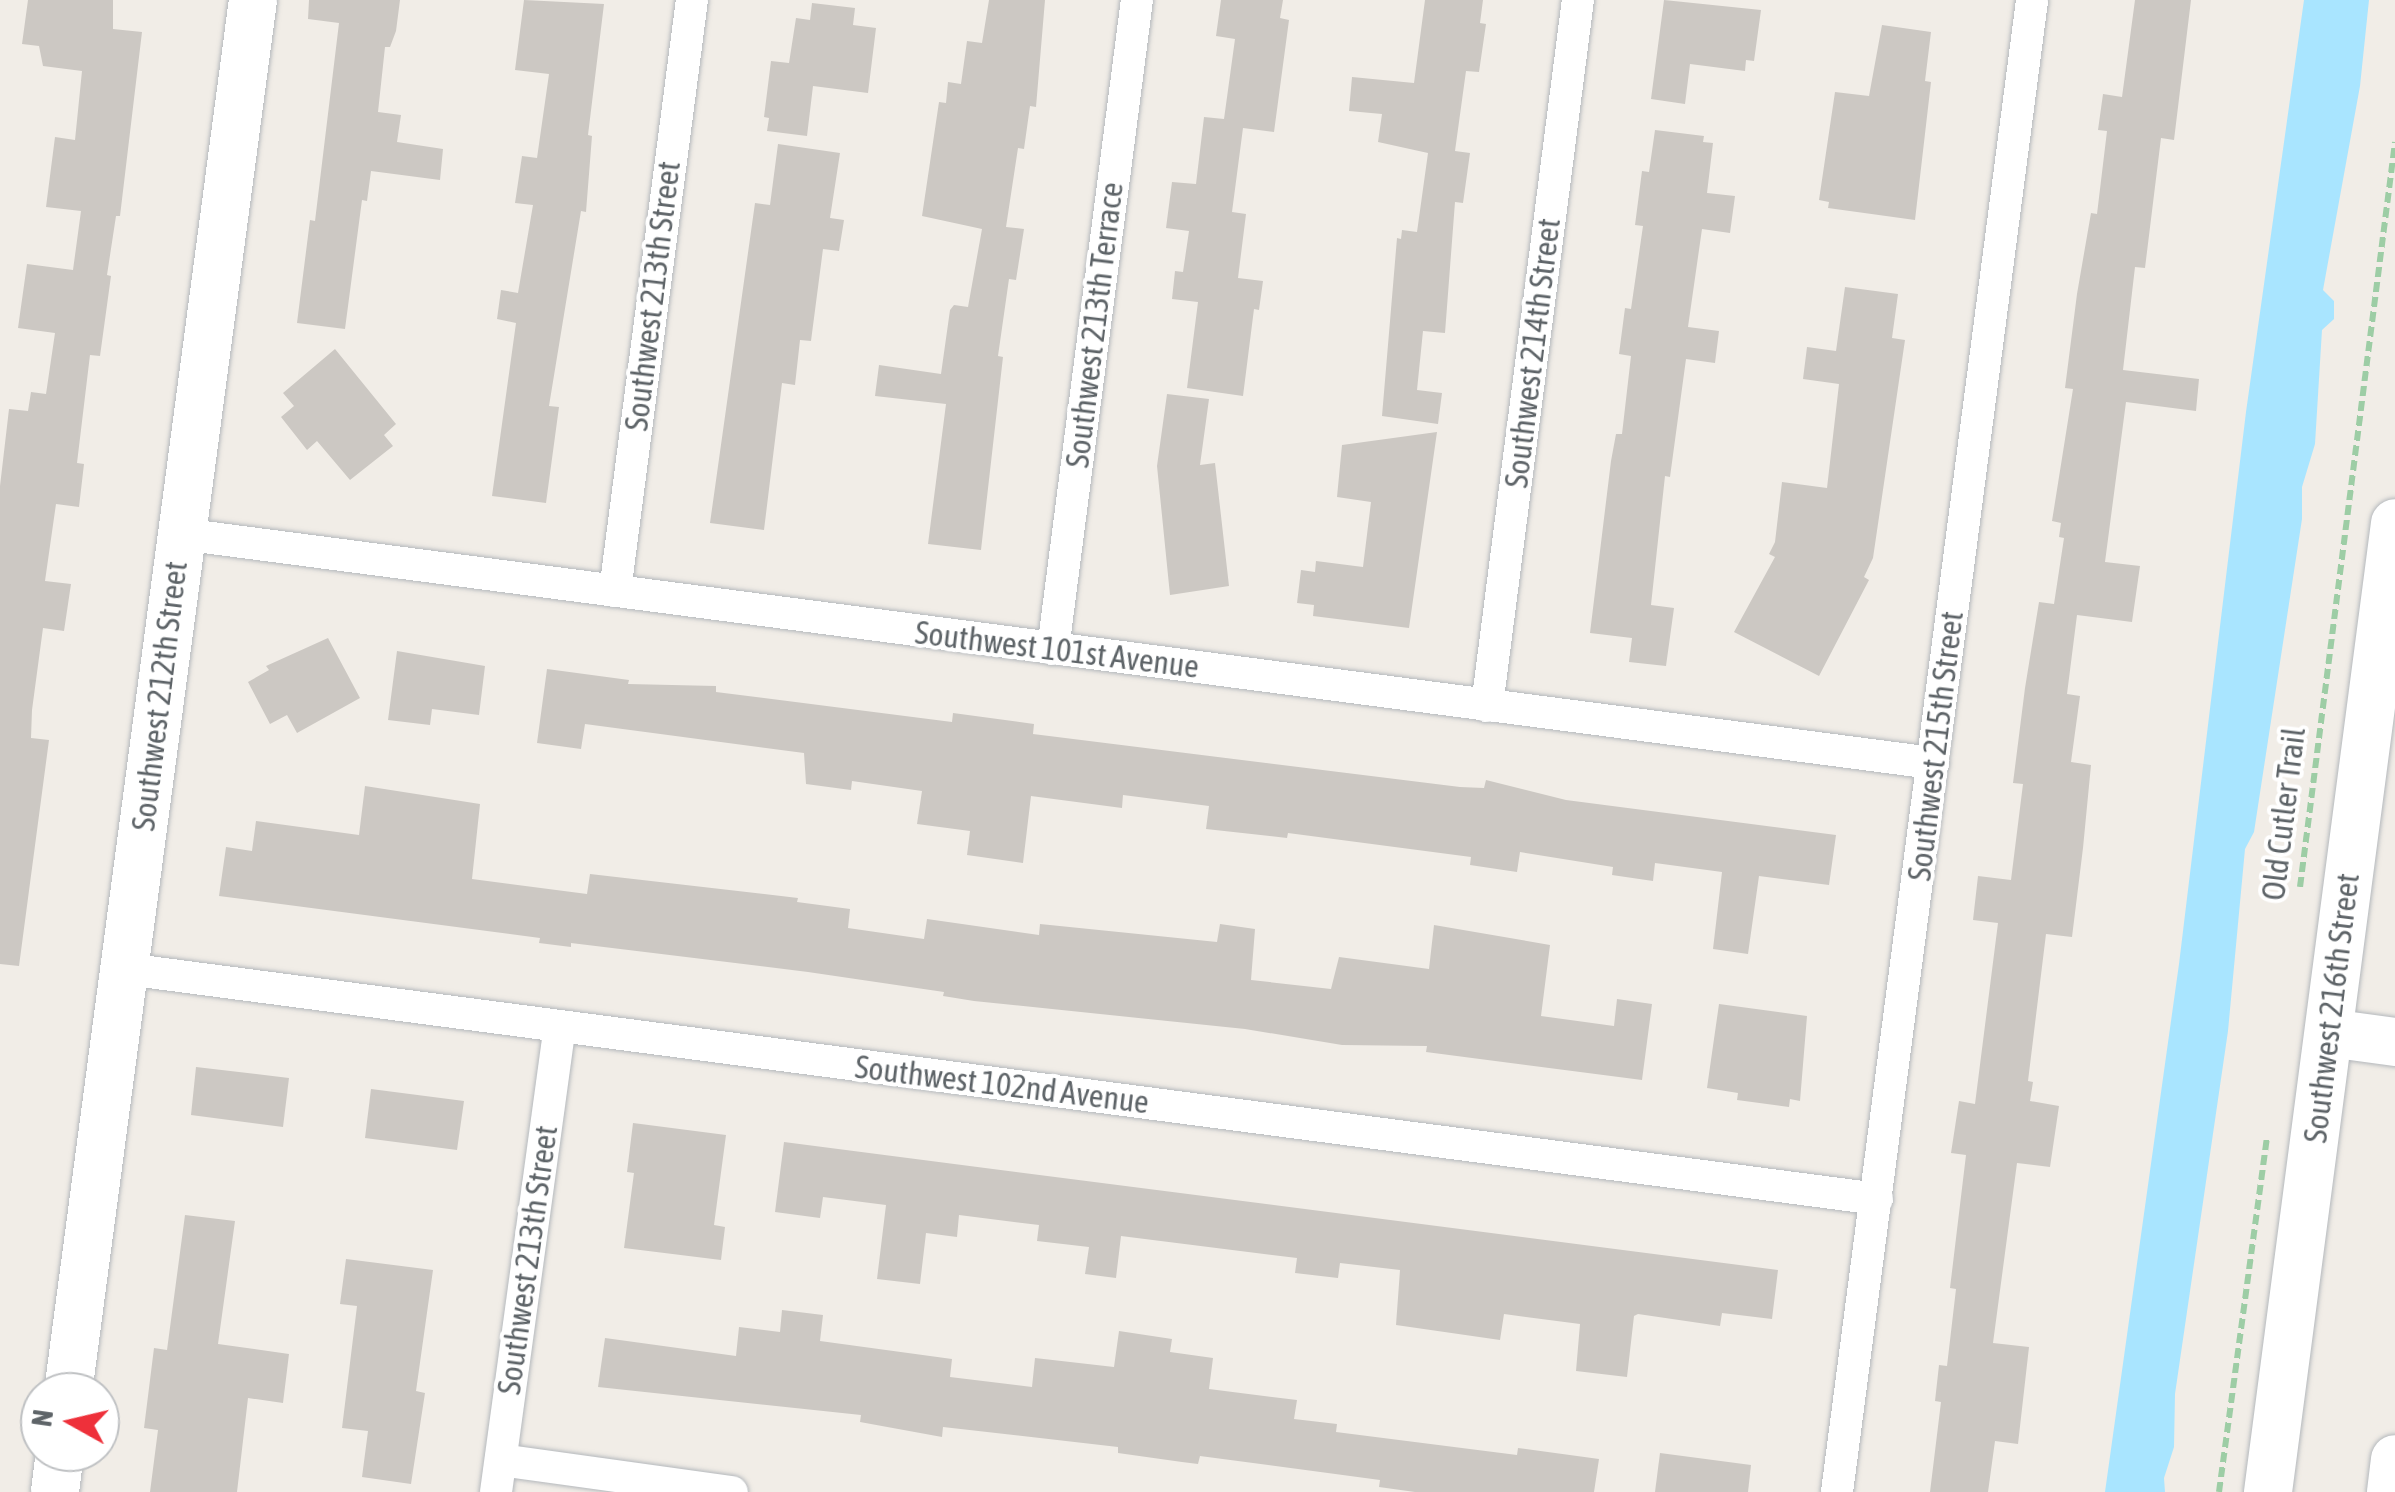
<!DOCTYPE html>
<style>
body{margin:0}
#map{position:relative;width:2395px;height:1492px;overflow:hidden;background:#f1ede7;font-family:"Asap Condensed",sans-serif}
div>[style]{position:absolute}
[style*='--x']{left:calc(var(--x)*1px);top:calc(var(--y)*1px);width:calc(var(--w)*1px);rotate:calc(var(--a)*1deg)}
.water>*{inset:0;background:#a9e5ff}
.building>*{inset:0;background:#ccc8c3}
.path>*{height:6px;margin-top:-3px;transform-origin:0;background:repeating-linear-gradient(90deg,#9dcda5 0 10px,transparent 0 15px)}
.roads{filter:drop-shadow(0 0 2px #b4b8bc) drop-shadow(0 0 2px #b4b8bc)}
.street>*{height:32px;margin:-16px;padding:0 16px;transform-origin:16px;border-radius:16px;background:#fff}
.secondary>*{height:48px;margin:-24px;padding:0 24px;transform-origin:24px;border-radius:24px;background:#fff}
span{translate:-50% -50%;white-space:nowrap;text-align:center;line-height:1.15;-webkit-text-stroke:8px #fff;paint-order:stroke}
.street-label{font-size:32px;color:#5e6468}
.north{position:absolute;left:20px;top:1372px;width:100px;height:100px;box-sizing:border-box;background:#fff;border:2px solid #bfc1c3;border-radius:50%;rotate:278deg;font-size:28px;font-weight:700;line-height:40px;text-align:center;color:#5e6468}
.north::after{content:'';display:block;margin:auto;width:35px;height:45px;background:#ee303a;clip-path:polygon(50% 0,100% 100%,50% 72%,0 100%)}
</style>
<div id="map">
<div class="water">
<i style="clip-path:polygon(2304px 0,2369px 0,2360px 86px,2323px 290px,2334px 301px,2334px 319px,2322px 330px,2315px 444px,2302px 487px,2302px 519px,2254px 832px,2245px 849px,2228px 1031px,2175px 1394px,2174px 1447px,2164px 1478px,2165px 1492px,2105px 1492px,2179px 964px,2246px 412px)"></i>
</div>
<div class="building">
<i style="clip-path:polygon(28px 0,113px 0,113px 29px,142px 32px,120px 216px,116px 216px,107px 275px,111px 276px,100px 356px,90px 355px,77px 463px,84px 464px,79px 507px,56px 504px,45px 581px,71px 584px,64px 631px,43px 628px,32px 710px,31px 738px,49px 740px,19px 966px,0 964px,0 486px,9px 409px,28px 411px,31px 392px,46px 394px,55px 333px,18px 328px,27px 264px,73px 270px,81px 211px,46px 207px,55px 137px,75px 140px,82px 71px,43px 66px,39px 46px,22px 44px)"></i>
<i style="clip-path:polygon(309px 0,400px 0,396px 31px,390px 47px,385px 47px,378px 112px,401px 115px,397px 142px,443px 149px,440px 180px,371px 171px,367px 201px,362px 200px,345px 329px,297px 323px,310px 220px,315px 221px,339px 23px,308px 19px)"></i>
<i style="clip-path:polygon(524px 0,604px 4px,588px 135px,592px 136px,586px 212px,581px 211px,549px 406px,559px 407px,546px 503px,492px 496px,516px 323px,497px 319px,501px 290px,518px 293px,533px 205px,515px 203px,522px 156px,537px 158px,549px 74px,515px 70px)"></i>
<i style="clip-path:polygon(989px 0,1045px 0,1036px 107px,1030px 106px,1024px 149px,1018px 148px,1006px 227px,1024px 229px,1016px 280px,1009px 279px,998px 356px,1003px 357px,981px 550px,928px 544px,946px 404px,875px 396px,879px 365px,941px 374px,950px 310px,954px 305px,968px 307px,982px 229px,922px 216px,939px 102px,946px 103px,948px 82px,961px 84px,967px 41px,982px 43px)"></i>
<i style="clip-path:polygon(1221px 0,1283px 0,1280px 18px,1289px 20px,1274px 132px,1243px 128px,1232px 212px,1246px 214px,1238px 278px,1263px 281px,1259px 310px,1254px 309px,1243px 396px,1187px 388px,1198px 302px,1172px 299px,1175px 271px,1183px 272px,1189px 231px,1166px 228px,1172px 182px,1196px 184px,1204px 117px,1224px 119px,1235px 39px,1216px 36px)"></i>
<i style="clip-path:polygon(1425px 0,1483px 0,1480px 23px,1486px 24px,1479px 72px,1466px 71px,1455px 151px,1470px 153px,1463px 203px,1455px 202px,1445px 333px,1423px 331px,1417px 390px,1442px 393px,1438px 424px,1382px 416px,1397px 238px,1401px 239px,1402px 230px,1417px 232px,1428px 153px,1378px 142px,1382px 114px,1349px 111px,1352px 77px,1414px 83px)"></i>
<i style="clip-path:polygon(1664px 0,1761px 10px,1754px 61px,1746px 60px,1745px 71px,1690px 64px,1685px 104px,1651px 99px)"></i>
<i style="clip-path:polygon(2135px 0,2191px 0,2174px 140px,2161px 138px,2145px 268px,2135px 267px,2123px 370px,2199px 379px,2196px 411px,2126px 402px,2105px 562px,2140px 566px,2132px 622px,2077px 615px,2067px 694px,2080px 696px,2071px 762px,2091px 765px,2083px 848px,2072px 937px,2046px 934px,2028px 1081px,2033px 1082px,2030px 1101px,2059px 1106px,2050px 1167px,2017px 1163px,1993px 1343px,2029px 1347px,2018px 1444px,1995px 1441px,1988px 1492px,1930px 1492px,1941px 1402px,1935px 1401px,1939px 1365px,1947px 1366px,1956px 1289px,1950px 1288px,1966px 1155px,1951px 1153px,1959px 1101px,1975px 1104px,1998px 923px,1973px 920px,1978px 876px,2011px 880px,2023px 784px,2013px 783px,2025px 688px,2039px 602px,2054px 604px,2064px 538px,2059px 537px,2061px 523px,2052px 521px,2073px 389px,2065px 388px,2077px 294px,2091px 213px,2097px 214px,2107px 131px,2098px 130px,2103px 94px,2122px 97px)"></i>
<i style="clip-path:polygon(812px 3px,855px 8px,853px 25px,876px 28px,868px 93px,813px 86px,807px 136px,767px 131px,769px 118px,764px 117px,771px 61px,789px 63px,796px 18px,810px 20px)"></i>
<i style="clip-path:polygon(1882px 25px,1931px 32px,1925px 81px,1931px 82px,1915px 220px,1828px 208px,1829px 202px,1819px 200px,1835px 92px,1869px 96px)"></i>
<i style="clip-path:polygon(1655px 130px,1704px 136px,1703px 142px,1713px 143px,1707px 193px,1735px 196px,1730px 233px,1702px 229px,1688px 327px,1719px 331px,1715px 363px,1686px 359px,1670px 477px,1665px 476px,1651px 605px,1674px 608px,1666px 666px,1629px 662px,1632px 638px,1590px 633px,1611px 461px,1616px 434px,1622px 434px,1631px 356px,1619px 354px,1625px 308px,1631px 309px,1643px 226px,1635px 225px,1642px 171px,1649px 172px)"></i>
<i style="clip-path:polygon(778px 144px,840px 153px,830px 218px,844px 220px,839px 251px,823px 249px,811px 341px,800px 340px,795px 385px,782px 383px,764px 530px,710px 523px,755px 203px,770px 205px)"></i>
<i style="clip-path:polygon(1845px 287px,1898px 294px,1892px 338px,1905px 340px,1873px 558px,1864px 577px,1869px 580px,1819px 676px,1734px 632px,1775px 557px,1769px 554px,1775px 542px,1782px 482px,1827px 488px,1839px 384px,1803px 379px,1807px 347px,1836px 351px)"></i>
<i style="clip-path:polygon(335px 349px,396px 424px,384px 435px,393px 446px,350px 480px,317px 441px,307px 450px,281px 417px,294px 406px,283px 393px)"></i>
<i style="clip-path:polygon(1167px 394px,1209px 399px,1200px 465px,1215px 463px,1229px 586px,1170px 595px,1157px 466px)"></i>
<i style="clip-path:polygon(1437px 432px,1409px 628px,1313px 616px,1314px 605px,1297px 603px,1301px 570px,1315px 572px,1316px 561px,1363px 567px,1371px 502px,1337px 497px,1342px 445px)"></i>
<i style="clip-path:polygon(328px 638px,360px 698px,297px 733px,287px 715px,270px 724px,248px 682px,269px 670px,266px 666px)"></i>
<i style="clip-path:polygon(397px 651px,485px 666px,479px 715px,432px 709px,430px 725px,388px 720px)"></i>
<i style="clip-path:polygon(547px 669px,629px 680px,628px 684px,716px 686px,716px 692px,952px 722px,953px 713px,1034px 724px,1033px 734px,1460px 787px,1484px 788px,1486px 780px,1566px 800px,1836px 835px,1829px 885px,1759px 876px,1748px 954px,1713px 949px,1722px 872px,1655px 863px,1653px 881px,1612px 875px,1613px 867px,1520px 852px,1517px 872px,1470px 865px,1471px 857px,1288px 833px,1287px 838px,1206px 829px,1209px 806px,1123px 795px,1122px 808px,1031px 796px,1023px 863px,967px 855px,970px 831px,917px 824px,922px 791px,852px 781px,851px 790px,806px 784px,804px 753px,585px 724px,581px 749px,537px 743px)"></i>
<i style="clip-path:polygon(365px 786px,480px 804px,472px 879px,587px 894px,590px 874px,798px 898px,797px 902px,850px 909px,848px 928px,924px 939px,927px 919px,1039px 935px,1040px 924px,1217px 942px,1220px 924px,1255px 929px,1251px 980px,1331px 989px,1339px 957px,1429px 969px,1434px 925px,1550px 945px,1541px 1016px,1614px 1026px,1617px 999px,1652px 1004px,1642px 1080px,1426px 1052px,1427px 1046px,1342px 1045px,1245px 1029px,974px 1001px,943px 996px,944px 992px,808px 972px,571px 943px,571px 947px,539px 943px,540px 938px,219px 896px,226px 847px,252px 851px,256px 821px,359px 835px)"></i>
<i style="clip-path:polygon(1719px 1004px,1807px 1016px,1800px 1101px,1790px 1099px,1789px 1107px,1737px 1100px,1738px 1093px,1707px 1088px)"></i>
<i style="clip-path:polygon(196px 1067px,289px 1078px,283px 1127px,191px 1115px)"></i>
<i style="clip-path:polygon(371px 1089px,464px 1101px,457px 1150px,365px 1138px)"></i>
<i style="clip-path:polygon(633px 1123px,726px 1135px,714px 1225px,725px 1227px,721px 1260px,624px 1248px,634px 1173px,627px 1172px)"></i>
<i style="clip-path:polygon(784px 1142px,1778px 1270px,1772px 1319px,1722px 1313px,1720px 1326px,1638px 1314px,1634px 1316px,1627px 1377px,1576px 1371px,1580px 1324px,1504px 1314px,1500px 1340px,1396px 1325px,1400px 1270px,1340px 1263px,1338px 1278px,1295px 1273px,1297px 1258px,1121px 1236px,1116px 1278px,1085px 1274px,1089px 1247px,1037px 1241px,1039px 1225px,959px 1215px,957px 1237px,926px 1233px,920px 1284px,877px 1279px,886px 1205px,823px 1197px,820px 1218px,775px 1212px)"></i>
<i style="clip-path:polygon(185px 1215px,235px 1221px,218px 1344px,289px 1354px,283px 1403px,248px 1398px,237px 1492px,150px 1492px,158px 1430px,144px 1428px,154px 1348px,167px 1350px)"></i>
<i style="clip-path:polygon(346px 1259px,433px 1270px,416px 1391px,425px 1393px,411px 1484px,362px 1477px,368px 1431px,342px 1428px,357px 1306px,340px 1304px)"></i>
<i style="clip-path:polygon(782px 1310px,823px 1315px,820px 1341px,952px 1359px,950px 1377px,1032px 1387px,1035px 1358px,1114px 1367px,1119px 1331px,1172px 1339px,1170px 1352px,1213px 1358px,1209px 1389px,1297px 1400px,1294px 1419px,1337px 1424px,1336px 1432px,1517px 1455px,1518px 1448px,1599px 1459px,1594px 1492px,1415px 1492px,1379px 1487px,1380px 1480px,1200px 1456px,1198px 1464px,1182px 1462px,1118px 1453px,1118px 1447px,943px 1427px,942px 1437px,860px 1422px,861px 1415px,598px 1387px,605px 1338px,736px 1356px,739px 1327px,780px 1332px)"></i>
<i style="clip-path:polygon(1660px 1453px,1751px 1465px,1748px 1492px,1655px 1492px)"></i>
</div>
<div class="path">
<i style="--x:2300;--y:887;--w:751;--a:-82.73"></i>
<i style="--x:2219;--y:1492;--w:359;--a:-82.3"></i>
</div>
<div class="roads">
<div class="street">
<i style="--x:181;--y:534;--w:1767;--a:7.45"></i>
<i style="--x:615;--y:591;--w:596;--a:-82.58"></i>
<i style="--x:1053;--y:649;--w:654;--a:-82.63"></i>
<i style="--x:1487;--y:706;--w:712;--a:-82.66"></i>
<i style="--x:126;--y:969;--w:1766;--a:7.48"></i>
<i style="--x:501;--y:1460;--w:233;--a:7.9"></i>
<i style="--x:496;--y:1492;--w:469;--a:-82.2"></i>
<i style="--x:1837;--y:1492;--w:1505;--a:-82.55"></i>
</div>
<div class="secondary">
<i style="--x:2329;--y:1033;--w:67;--a:7.8"></i>
<i style="--x:68;--y:1392;--w:1404;--a:-82.43"></i>
<i style="--x:55;--y:1492;--w:40;--a:-82.9"></i>
<i style="--x:2268;--y:1492;--w:977;--a:-82.53"></i>
<i style="--x:2391;--y:1492;--w:33;--a:-83"></i>
</div>
</div>
<div class="street-label">
<span style="left:653px;top:296px;rotate:-83deg">Southwest 213th Street</span>
<span style="left:1095px;top:325px;rotate:-83deg">Southwest 213th Terrace</span>
<span style="left:1533px;top:353px;rotate:-83deg">Southwest 214th Street</span>
<span style="left:1057px;top:650px;rotate:7deg">Southwest 101st Avenue</span>
<span style="left:160px;top:696px;rotate:-83deg">Southwest 212th Street</span>
<span style="left:1936px;top:746px;rotate:-83deg">Southwest 215th Street</span>
<span style="left:2284px;top:814px;rotate:-83deg">Old Cutler Trail</span>
<span style="left:2332px;top:1008px;rotate:-83deg">Southwest 216th Street</span>
<span style="left:1002px;top:1085px;rotate:7deg">Southwest 102nd Avenue</span>
<span style="left:528px;top:1260px;rotate:-82deg">Southwest 213th Street</span>
</div>
<div class="north">N</div>
</div>
